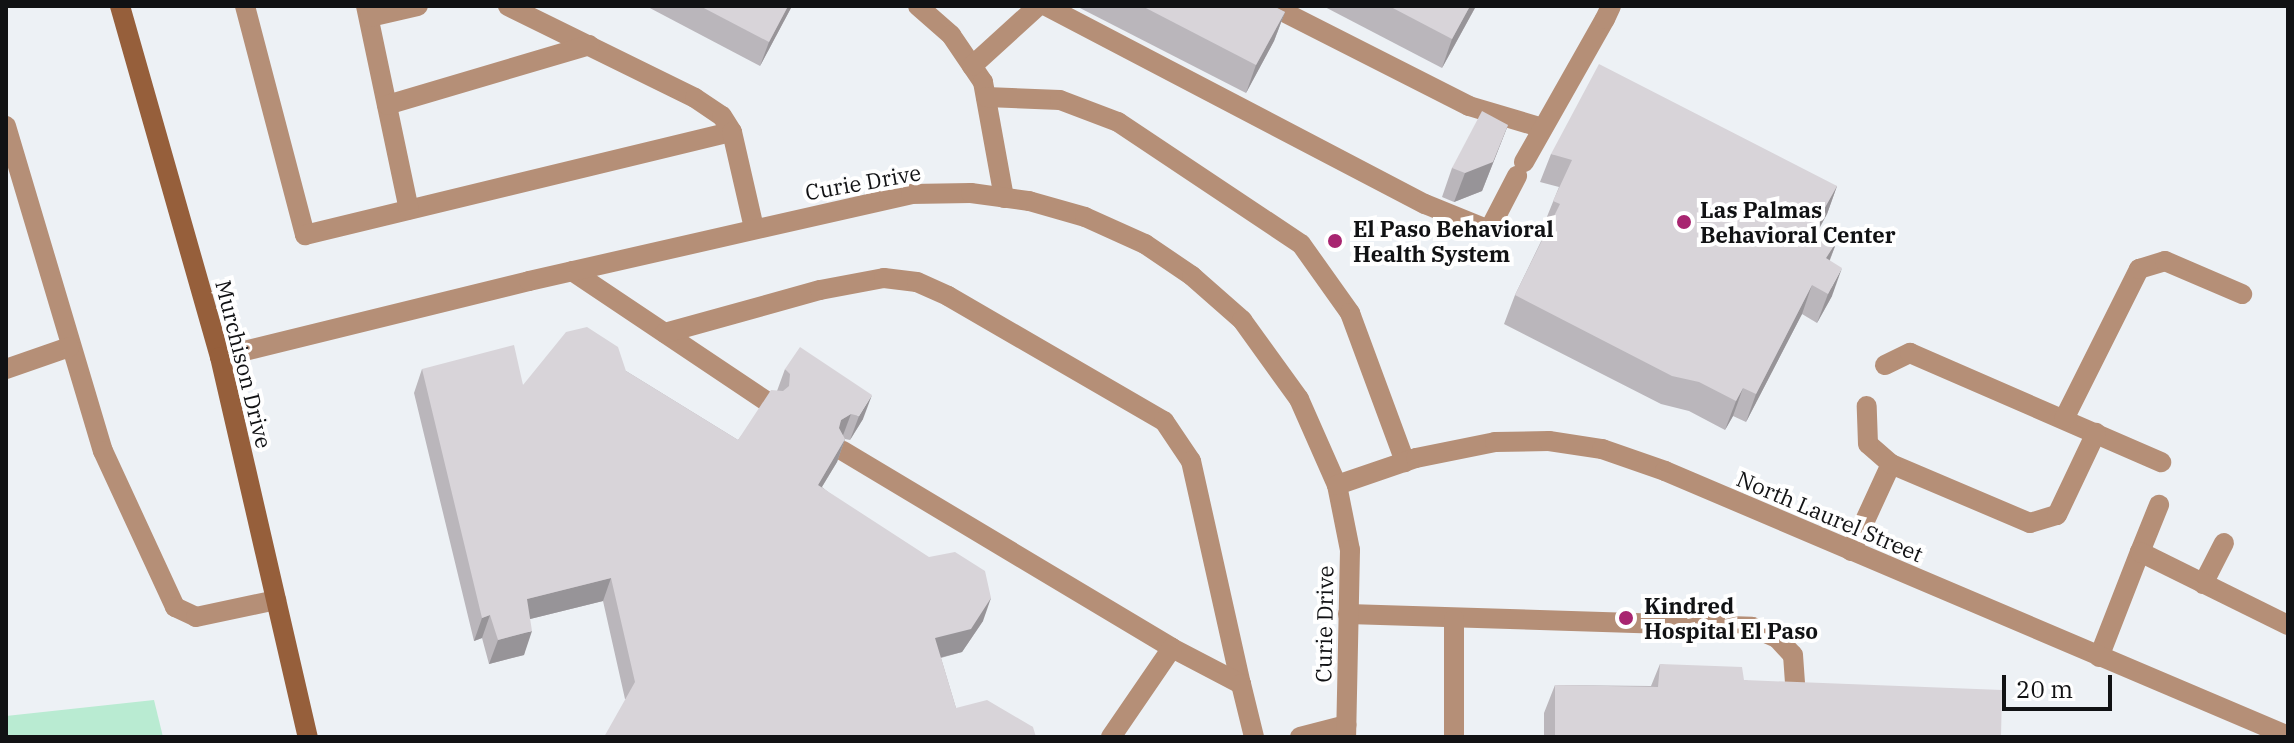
<!DOCTYPE html>
<style>
body{margin:0}
#map{position:relative;width:2294px;height:743px;overflow:hidden;background:#edf1f5;font-family:"IBM Plex Serif",serif}
div>[style]{position:absolute}
[style*='--x']{left:calc(var(--x)*1px);top:calc(var(--y)*1px);width:calc(var(--w)*1px);rotate:calc(var(--a)*1deg)}
.green>*{inset:0;background:#b9ebd2}
.lane>*{height:20px;margin:-10px;padding:0 10px;transform-origin:10px;border-radius:10px;background:#b58f77}
.street>*{height:20px;margin:-10px;padding:0 10px;transform-origin:10px;border-radius:10px;background:#b58f77}
.secondary>*{height:20px;margin:-10px;padding:0 10px;transform-origin:10px;border-radius:10px;background:#965f3b}
.wall>*{inset:0;background:#bab6bb}
.shaded-wall>*{inset:0;background:#979498}
.building>*{inset:0;background:#d8d4d9}
.dots>*{width:22px;height:22px;translate:-50% -50%;box-sizing:border-box;border:4px solid #fff;border-radius:50%}
span{translate:-50% -50%;white-space:nowrap;text-align:center;line-height:1.15;-webkit-text-stroke:8px #fff;paint-order:stroke}
.street-label{font-size:22px;color:#111214}
.poi-label{font-size:22px;color:#111214;font-weight:700}
.left{translate:0 -50%;text-align:left}
.frame{position:absolute;inset:0;border:8px solid #111214;pointer-events:none}
.scale{position:absolute;left:2002px;top:675px;width:110px;height:36px;box-sizing:border-box;border:4px solid #111214;border-top:0;padding-left:10px;font-size:24px;line-height:28px;white-space:nowrap;color:#111214;-webkit-text-stroke:6px #fff;paint-order:stroke}
</style>
<div id="map">
<div class="green">
<i style="clip-path:polygon(154px 700px,163px 737px,6px 737px,6px 716px)"></i>
</div>
<div class="lane">
<i style="--x:245;--y:6;--w:237;--a:75.3"></i>
<i style="--x:305;--y:235;--w:439;--a:-13.6"></i>
<i style="--x:366;--y:6;--w:208;--a:78.1"></i>
<i style="--x:508;--y:6;--w:208;--a:26.2"></i>
<i style="--x:695;--y:98;--w:32;--a:34"></i>
<i style="--x:722;--y:116;--w:19;--a:58"></i>
<i style="--x:732;--y:132;--w:98;--a:77.1"></i>
<i style="--x:918;--y:6;--w:44;--a:41.3"></i>
<i style="--x:951;--y:35;--w:57;--a:55.8"></i>
<i style="--x:983;--y:82;--w:118;--a:79.7"></i>
<i style="--x:1046;--y:6;--w:428;--a:27.6"></i>
<i style="--x:1425;--y:204;--w:69;--a:22.1"></i>
<i style="--x:1489;--y:230;--w:61;--a:-62.6"></i>
<i style="--x:1272;--y:6;--w:221;--a:26.9"></i>
<i style="--x:1469;--y:106;--w:77;--a:16.6"></i>
<i style="--x:370;--y:17;--w:49;--a:-12.9"></i>
<i style="--x:972;--y:66;--w:89;--a:-42.3"></i>
<i style="--x:986;--y:97;--w:74;--a:2.3"></i>
<i style="--x:1060;--y:100;--w:62;--a:20.8"></i>
<i style="--x:1118;--y:122;--w:220;--a:33.7"></i>
<i style="--x:1301;--y:244;--w:85;--a:54.6"></i>
<i style="--x:1350;--y:313;--w:159;--a:69.7"></i>
<i style="--x:387;--y:105;--w:211;--a:-16.5"></i>
<i style="--x:6;--y:126;--w:339;--a:73.4"></i>
<i style="--x:103;--y:451;--w:172;--a:65.2"></i>
<i style="--x:175;--y:607;--w:23;--a:25"></i>
<i style="--x:196;--y:617;--w:82;--a:-12"></i>
<i style="--x:1524;--y:162;--w:164;--a:-60.5"></i>
<i style="--x:572;--y:271;--w:237;--a:33.8"></i>
<i style="--x:665;--y:333;--w:161;--a:-15.5"></i>
<i style="--x:820;--y:290;--w:65;--a:-10.6"></i>
<i style="--x:884;--y:278;--w:33;--a:7"></i>
<i style="--x:917;--y:282;--w:34;--a:24"></i>
<i style="--x:948;--y:296;--w:250;--a:30.1"></i>
<i style="--x:1164;--y:421;--w:48;--a:56"></i>
<i style="--x:1191;--y:461;--w:229;--a:77.4"></i>
<i style="--x:1885;--y:365;--w:28;--a:-26"></i>
<i style="--x:1910;--y:353;--w:274;--a:23.5"></i>
<i style="--x:6;--y:369;--w:67;--a:-19.2"></i>
<i style="--x:2064;--y:419;--w:168;--a:-63.4"></i>
<i style="--x:2139;--y:269;--w:27;--a:-17"></i>
<i style="--x:2165;--y:261;--w:84;--a:23.2"></i>
<i style="--x:843;--y:451;--w:383;--a:30.9"></i>
<i style="--x:1172;--y:648;--w:78;--a:27.6"></i>
<i style="--x:1241;--y:684;--w:55;--a:76.2"></i>
<i style="--x:1891;--y:464;--w:151;--a:23"></i>
<i style="--x:2030;--y:523;--w:28;--a:-17"></i>
<i style="--x:2057;--y:515;--w:91;--a:-64.6"></i>
<i style="--x:1851;--y:551;--w:96;--a:-65.3"></i>
<i style="--x:1891;--y:464;--w:30;--a:-139"></i>
<i style="--x:1868;--y:444;--w:38;--a:-92"></i>
<i style="--x:2140;--y:552;--w:51;--a:-68"></i>
<i style="--x:2203;--y:584;--w:46;--a:-62.9"></i>
<i style="--x:1348;--y:614;--w:404;--a:1.8"></i>
<i style="--x:1752;--y:627;--w:27;--a:24"></i>
<i style="--x:1777;--y:638;--w:23;--a:47"></i>
<i style="--x:1793;--y:655;--w:42;--a:85.9"></i>
<i style="--x:2099;--y:657;--w:113;--a:-68.7"></i>
<i style="--x:2140;--y:552;--w:165;--a:26.3"></i>
<i style="--x:1111;--y:737;--w:108;--a:-55.6"></i>
<i style="--x:1300;--y:737;--w:48;--a:-14.6"></i>
<i style="--x:1454;--y:737;--w:118;--a:-90"></i>
</div>
<div class="street">
<i style="--x:1605;--y:19;--w:14;--a:-65"></i>
<i style="--x:220;--y:357;--w:318;--a:-13.8"></i>
<i style="--x:529;--y:281;--w:392;--a:-12.8"></i>
<i style="--x:911;--y:194;--w:60;--a:-1"></i>
<i style="--x:971;--y:193;--w:59;--a:7.9"></i>
<i style="--x:1029;--y:201;--w:58;--a:15.9"></i>
<i style="--x:1085;--y:217;--w:66;--a:24.2"></i>
<i style="--x:1145;--y:244;--w:57;--a:34.2"></i>
<i style="--x:1192;--y:276;--w:67;--a:41.3"></i>
<i style="--x:1242;--y:320;--w:97;--a:54.2"></i>
<i style="--x:1299;--y:399;--w:94;--a:66.2"></i>
<i style="--x:1337;--y:485;--w:66;--a:78.7"></i>
<i style="--x:1350;--y:550;--w:187;--a:91.2"></i>
<i style="--x:1337;--y:485;--w:83;--a:-18.9"></i>
<i style="--x:1416;--y:458;--w:81;--a:-11.4"></i>
<i style="--x:1495;--y:442;--w:54;--a:-1.1"></i>
<i style="--x:1549;--y:441;--w:54;--a:8.6"></i>
<i style="--x:1602;--y:449;--w:67;--a:19.2"></i>
<i style="--x:1665;--y:471;--w:677;--a:23.04"></i>
</div>
<div class="secondary">
<i style="--x:120;--y:6;--w:365;--a:74.1"></i>
<i style="--x:220;--y:357;--w:390;--a:77"></i>
</div>
<div class="wall">
<i style="clip-path:polygon(646px 6px,792px 6px,760px 66px)"></i>
<i style="clip-path:polygon(1076px 6px,1273px 6px,1285px 12px,1274px 41px,1246px 93px)"></i>
<i style="clip-path:polygon(1323px 6px,1476px 6px,1442px 68px)"></i>
<i style="clip-path:polygon(1508px 125px,1482px 191px,1454px 202px,1442px 197px,1452px 168px)"></i>
<i style="clip-path:polygon(1551px 154px,1837px 186px,1827px 214px,1818px 231px,1837px 241px,1830px 260px,1832px 296px,1817px 323px,1802px 314px,1746px 422px,1733px 416px,1725px 430px,1689px 411px,1661px 404px,1504px 324px,1515px 295px,1546px 231px,1542px 229px,1559px 187px,1540px 182px)"></i>
<i style="clip-path:polygon(422px 369px,523px 385px,626px 371px,738px 440px,777px 391px,785px 369px,863px 419px,850px 440px,845px 439px,837px 462px,822px 487px,983px 621px,962px 652px,941px 658px,956px 708px,1033px 727px,625px 699px,603px 601px,530px 619px,524px 655px,489px 664px,482px 638px,474px 641px,414px 393px)"></i>
<i style="clip-path:polygon(1660px 664px,1744px 680px,2001px 737px,1544px 736px,1544px 713px,1555px 685px,1651px 686px)"></i>
</div>
<div class="shaded-wall">
<i style="clip-path:polygon(788px 6px,792px 6px,760px 66px,769px 42px)"></i>
<i style="clip-path:polygon(1470px 6px,1476px 6px,1442px 68px,1452px 39px)"></i>
<i style="clip-path:polygon(1285px 12px,1274px 41px,1246px 93px,1256px 65px)"></i>
<i style="clip-path:polygon(1508px 125px,1482px 191px,1454px 202px,1465px 173px)"></i>
<i style="clip-path:polygon(1837px 186px,1827px 214px,1803px 257px,1813px 229px)"></i>
<i style="clip-path:polygon(1837px 241px,1826px 269px,1826px 258px)"></i>
<i style="clip-path:polygon(1842px 268px,1832px 296px,1817px 323px,1828px 294px)"></i>
<i style="clip-path:polygon(1812px 285px,1802px 314px,1746px 422px,1756px 394px)"></i>
<i style="clip-path:polygon(1743px 388px,1733px 416px,1725px 430px,1736px 401px)"></i>
<i style="clip-path:polygon(872px 395px,863px 419px,850px 440px,859px 416px)"></i>
<i style="clip-path:polygon(851px 414px,842px 438px,832px 444px,841px 420px)"></i>
<i style="clip-path:polygon(845px 439px,837px 462px,809px 508px,818px 485px)"></i>
<i style="clip-path:polygon(611px 578px,603px 601px,518px 622px,527px 599px)"></i>
<i style="clip-path:polygon(991px 598px,983px 621px,962px 652px,927px 661px,935px 638px)"></i>
<i style="clip-path:polygon(490px 615px,482px 638px,474px 641px,482px 618px)"></i>
<i style="clip-path:polygon(532px 631px,524px 655px,489px 664px,498px 640px)"></i>
</div>
<div class="building">
<i style="clip-path:polygon(700px 6px,788px 6px,769px 42px)"></i>
<i style="clip-path:polygon(1142px 6px,1273px 6px,1285px 12px,1256px 65px)"></i>
<i style="clip-path:polygon(1389px 6px,1470px 6px,1452px 39px)"></i>
<i style="clip-path:polygon(1599px 64px,1837px 186px,1813px 229px,1837px 241px,1826px 258px,1842px 268px,1828px 294px,1812px 285px,1756px 394px,1743px 388px,1736px 401px,1699px 382px,1672px 376px,1515px 295px,1560px 204px,1553px 201px,1572px 160px,1551px 154px)"></i>
<i style="clip-path:polygon(1482px 111px,1508px 125px,1493px 162px,1465px 173px,1452px 168px)"></i>
<i style="clip-path:polygon(587px 327px,618px 347px,626px 371px,738px 440px,771px 390px,783px 391px,789px 386px,790px 374px,785px 369px,800px 347px,872px 395px,859px 416px,851px 414px,841px 420px,839px 428px,845px 439px,818px 485px,929px 557px,955px 552px,985px 571px,991px 598px,971px 629px,935px 638px,956px 708px,987px 700px,1033px 727px,1036px 737px,604px 737px,635px 682px,611px 578px,527px 599px,532px 631px,498px 640px,490px 615px,482px 618px,422px 369px,514px 345px,523px 385px,566px 332px)"></i>
<i style="clip-path:polygon(1660px 664px,1742px 667px,1744px 680px,2002px 690px,2001px 737px,1538px 737px,1538px 736px,1555px 735px,1555px 685px,1658px 687px)"></i>
</div>
<div class="dots">
<i style="left:1684px;top:222px;background:#a82570"></i>
<i style="left:1335px;top:241px;background:#a82570"></i>
<i style="left:1626px;top:618px;background:#a82570"></i>
</div>
<div class="street-label">
<span style="left:863px;top:182px;rotate:-10deg">Curie Drive</span>
<span style="left:244px;top:364px;rotate:76deg">Murchison Drive</span>
<span style="left:1830px;top:516px;rotate:23deg">North Laurel Street</span>
<span style="left:1324px;top:624px;rotate:-89deg">Curie Drive</span>
</div>
<div class="poi-label">
<span class="left" style="left:1700px;top:222px">Las Palmas<br>Behavioral Center</span>
<span class="left" style="left:1353px;top:241px">El Paso Behavioral<br>Health System</span>
<span class="left" style="left:1644px;top:618px">Kindred<br>Hospital El Paso</span>
</div>
<div class="frame"></div>
<div class="scale">20 m</div>
</div>
